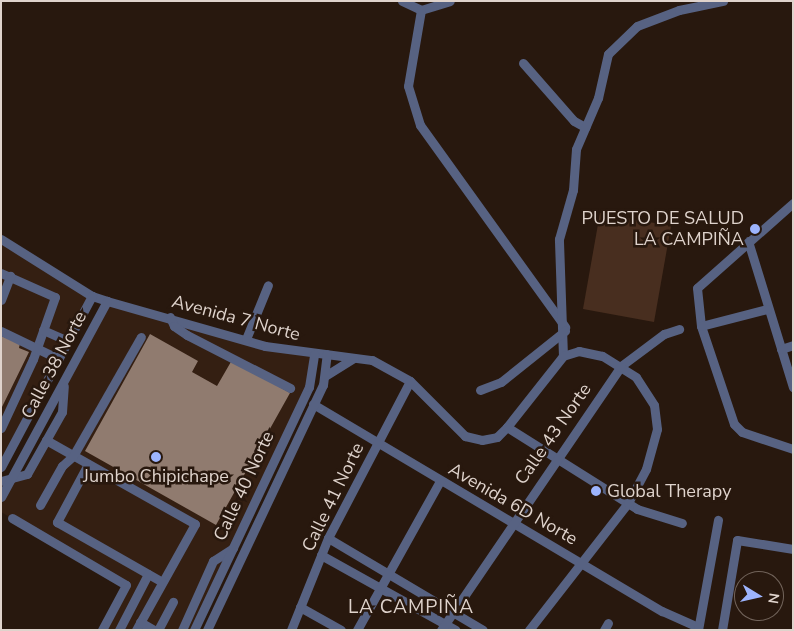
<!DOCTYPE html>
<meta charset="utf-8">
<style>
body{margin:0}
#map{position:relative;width:794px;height:631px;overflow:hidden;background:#28180e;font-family:"Nunito Sans",sans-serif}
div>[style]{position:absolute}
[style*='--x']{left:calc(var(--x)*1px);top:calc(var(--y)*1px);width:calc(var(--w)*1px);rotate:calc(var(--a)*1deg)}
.built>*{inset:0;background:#341f12}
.green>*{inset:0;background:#482e1f}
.building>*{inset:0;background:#907b6f}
.minor>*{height:9px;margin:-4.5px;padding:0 4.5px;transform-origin:4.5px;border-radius:4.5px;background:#576282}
.dots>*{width:14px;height:14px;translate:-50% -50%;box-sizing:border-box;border:2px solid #28180e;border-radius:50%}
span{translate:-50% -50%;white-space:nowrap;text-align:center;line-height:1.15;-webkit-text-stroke:5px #28180e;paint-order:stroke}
.poi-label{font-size:18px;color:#dfd3cc}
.right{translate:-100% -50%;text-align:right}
.left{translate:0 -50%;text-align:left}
.street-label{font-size:18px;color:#dfd3cc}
.neighbourhood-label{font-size:19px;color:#dfd3cc;letter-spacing:1px}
.frame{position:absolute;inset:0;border:2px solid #dfd3cc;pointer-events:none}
.north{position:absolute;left:734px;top:571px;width:50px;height:50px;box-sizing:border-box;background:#28180e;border:1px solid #71635a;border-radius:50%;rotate:99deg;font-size:14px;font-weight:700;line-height:20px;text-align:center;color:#dfd3cc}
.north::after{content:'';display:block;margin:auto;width:18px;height:22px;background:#9db4fd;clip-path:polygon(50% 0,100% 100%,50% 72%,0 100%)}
</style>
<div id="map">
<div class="built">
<i style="clip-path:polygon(1px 239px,92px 296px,1px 467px)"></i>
<i style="clip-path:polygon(107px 301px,314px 354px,313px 374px,194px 630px,102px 630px,126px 586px,1px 512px,1px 497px,10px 480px,27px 474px,62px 412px,65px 381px)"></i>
</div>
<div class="green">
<i style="clip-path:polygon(600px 213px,671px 226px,654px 322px,583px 309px)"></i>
</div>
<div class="building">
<i style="clip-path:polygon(150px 334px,198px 361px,192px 372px,217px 386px,232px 360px,290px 393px,216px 525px,85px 451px)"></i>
<i style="clip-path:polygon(1px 336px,20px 343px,19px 348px,29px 352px,1px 409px)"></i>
</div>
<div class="minor">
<i style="--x:402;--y:1;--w:21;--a:25"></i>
<i style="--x:421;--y:10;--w:30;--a:-17"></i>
<i style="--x:421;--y:10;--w:77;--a:99.7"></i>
<i style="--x:408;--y:86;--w:41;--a:72.9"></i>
<i style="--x:420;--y:125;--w:249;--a:54.3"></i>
<i style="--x:523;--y:63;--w:77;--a:48.7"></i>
<i style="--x:574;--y:121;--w:13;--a:29"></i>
<i style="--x:793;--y:203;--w:128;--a:138.5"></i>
<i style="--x:697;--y:288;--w:38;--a:84"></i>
<i style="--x:701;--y:326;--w:103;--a:71.4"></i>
<i style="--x:734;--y:424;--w:11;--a:45"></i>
<i style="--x:742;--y:432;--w:54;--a:18.4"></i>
<i style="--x:1;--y:239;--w:107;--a:32.1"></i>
<i style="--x:92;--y:296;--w:16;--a:18"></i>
<i style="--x:107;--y:301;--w:164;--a:15.9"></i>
<i style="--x:265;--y:346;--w:108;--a:7.5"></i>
<i style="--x:372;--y:360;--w:43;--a:28.9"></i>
<i style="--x:410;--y:381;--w:78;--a:45"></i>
<i style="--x:465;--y:436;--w:17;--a:13"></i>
<i style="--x:482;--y:440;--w:15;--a:-11"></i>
<i style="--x:497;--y:437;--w:14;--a:-45"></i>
<i style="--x:507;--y:427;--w:90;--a:-51.7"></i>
<i style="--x:748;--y:241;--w:153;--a:72.9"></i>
<i style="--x:1;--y:273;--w:59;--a:24"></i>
<i style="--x:55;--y:297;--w:66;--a:109.5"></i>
<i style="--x:33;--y:359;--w:76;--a:114.9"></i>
<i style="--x:1;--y:300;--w:26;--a:-69"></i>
<i style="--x:170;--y:317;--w:10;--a:66"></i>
<i style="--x:174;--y:326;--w:16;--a:35"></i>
<i style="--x:187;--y:335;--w:116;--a:27.2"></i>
<i style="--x:701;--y:326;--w:68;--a:-14.4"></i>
<i style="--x:43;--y:330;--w:27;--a:24"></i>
<i style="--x:1;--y:331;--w:64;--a:25.8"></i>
<i style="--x:246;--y:339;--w:58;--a:-67.8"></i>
<i style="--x:781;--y:349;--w:13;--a:-18"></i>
<i style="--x:563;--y:356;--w:117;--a:-92"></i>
<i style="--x:559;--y:239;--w:51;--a:-74.1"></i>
<i style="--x:573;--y:190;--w:41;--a:-85.8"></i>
<i style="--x:576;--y:149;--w:56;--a:-66.7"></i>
<i style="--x:598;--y:98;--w:45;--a:-77.2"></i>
<i style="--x:608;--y:54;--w:40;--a:-44"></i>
<i style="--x:637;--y:26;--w:45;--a:-20.9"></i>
<i style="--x:679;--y:10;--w:45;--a:-11.6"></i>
<i style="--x:325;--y:376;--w:34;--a:-32"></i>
<i style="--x:480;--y:390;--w:22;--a:-21"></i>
<i style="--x:501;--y:382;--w:82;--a:-38.6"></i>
<i style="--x:313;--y:404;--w:406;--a:30.7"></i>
<i style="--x:662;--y:611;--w:39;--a:24"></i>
<i style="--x:507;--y:427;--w:154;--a:32.2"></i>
<i style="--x:637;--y:509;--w:47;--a:17.3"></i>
<i style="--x:46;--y:440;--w:171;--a:29.4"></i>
<i style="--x:195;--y:524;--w:121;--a:119.1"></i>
<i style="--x:88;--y:464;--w:66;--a:118.1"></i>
<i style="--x:57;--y:522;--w:121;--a:29.7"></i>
<i style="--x:1;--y:467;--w:194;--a:-62"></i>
<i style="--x:1;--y:481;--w:27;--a:-15"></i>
<i style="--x:27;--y:474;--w:71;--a:-60.6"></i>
<i style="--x:62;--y:412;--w:26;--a:-86"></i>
<i style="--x:1;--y:497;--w:223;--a:-61.6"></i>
<i style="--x:40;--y:505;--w:45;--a:-60.6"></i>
<i style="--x:62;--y:466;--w:15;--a:-42"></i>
<i style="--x:73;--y:456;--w:137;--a:-60.3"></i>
<i style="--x:12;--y:518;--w:132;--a:30.4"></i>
<i style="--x:126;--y:585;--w:51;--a:118.1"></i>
<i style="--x:328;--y:538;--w:180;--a:30.7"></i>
<i style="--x:321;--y:555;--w:154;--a:29.1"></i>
<i style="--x:300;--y:607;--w:47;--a:29.3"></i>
<i style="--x:140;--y:622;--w:16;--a:30"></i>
<i style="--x:119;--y:630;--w:63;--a:-62.6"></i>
<i style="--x:158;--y:630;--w:32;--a:-62"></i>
<i style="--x:182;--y:630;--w:76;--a:-65.8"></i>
<i style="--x:213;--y:561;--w:24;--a:-33"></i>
<i style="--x:194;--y:630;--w:269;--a:-64.7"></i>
<i style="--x:309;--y:387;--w:33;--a:-81"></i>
<i style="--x:207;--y:630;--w:271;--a:-64.7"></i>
<i style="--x:323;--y:385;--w:31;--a:-83"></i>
<i style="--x:291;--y:630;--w:99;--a:-68.1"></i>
<i style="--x:328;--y:538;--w:177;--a:-62.4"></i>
<i style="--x:357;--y:630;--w:171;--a:-60.9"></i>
<i style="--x:441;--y:630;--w:320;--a:-55.7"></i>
<i style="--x:621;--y:366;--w:54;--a:-36.7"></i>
<i style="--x:664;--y:334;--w:16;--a:-18"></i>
<i style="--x:529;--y:630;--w:161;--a:-52.1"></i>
<i style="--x:628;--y:503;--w:38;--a:-62"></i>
<i style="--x:646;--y:469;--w:41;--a:-74.6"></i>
<i style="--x:657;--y:429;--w:24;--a:-97"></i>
<i style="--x:654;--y:405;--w:33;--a:-123"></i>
<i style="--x:636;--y:377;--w:40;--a:-148"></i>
<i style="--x:602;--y:356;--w:24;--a:-168"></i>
<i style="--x:579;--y:351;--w:17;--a:163"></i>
<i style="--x:604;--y:630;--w:8;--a:-60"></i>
<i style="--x:698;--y:630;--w:112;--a:-79.7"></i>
<i style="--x:722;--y:630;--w:91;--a:-80.5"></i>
<i style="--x:737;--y:540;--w:57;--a:9.1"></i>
</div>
<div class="dots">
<i style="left:755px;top:229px;background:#9db4fd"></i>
<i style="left:156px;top:457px;background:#9db4fd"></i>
<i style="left:596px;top:491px;background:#9db4fd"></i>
</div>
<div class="poi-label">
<span class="right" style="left:744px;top:229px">PUESTO DE SALUD<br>LA CAMPIÑA</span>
<span style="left:156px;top:476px">Jumbo Chipichape</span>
<span class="left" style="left:607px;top:491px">Global Therapy</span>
</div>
<div class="street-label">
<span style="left:236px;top:318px;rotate:15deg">Avenida 7 Norte</span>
<span style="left:54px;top:365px;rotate:-62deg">Calle 38 Norte</span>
<span style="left:553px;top:434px;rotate:-55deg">Calle 43 Norte</span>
<span style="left:244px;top:486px;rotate:-65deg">Calle 40 Norte</span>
<span style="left:333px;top:497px;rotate:-64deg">Calle 41 Norte</span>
<span style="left:513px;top:504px;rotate:30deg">Avenida 6D Norte</span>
</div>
<div class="neighbourhood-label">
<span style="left:411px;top:608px">LA CAMPIÑA</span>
</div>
<div class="frame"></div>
<div class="north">N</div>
</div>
